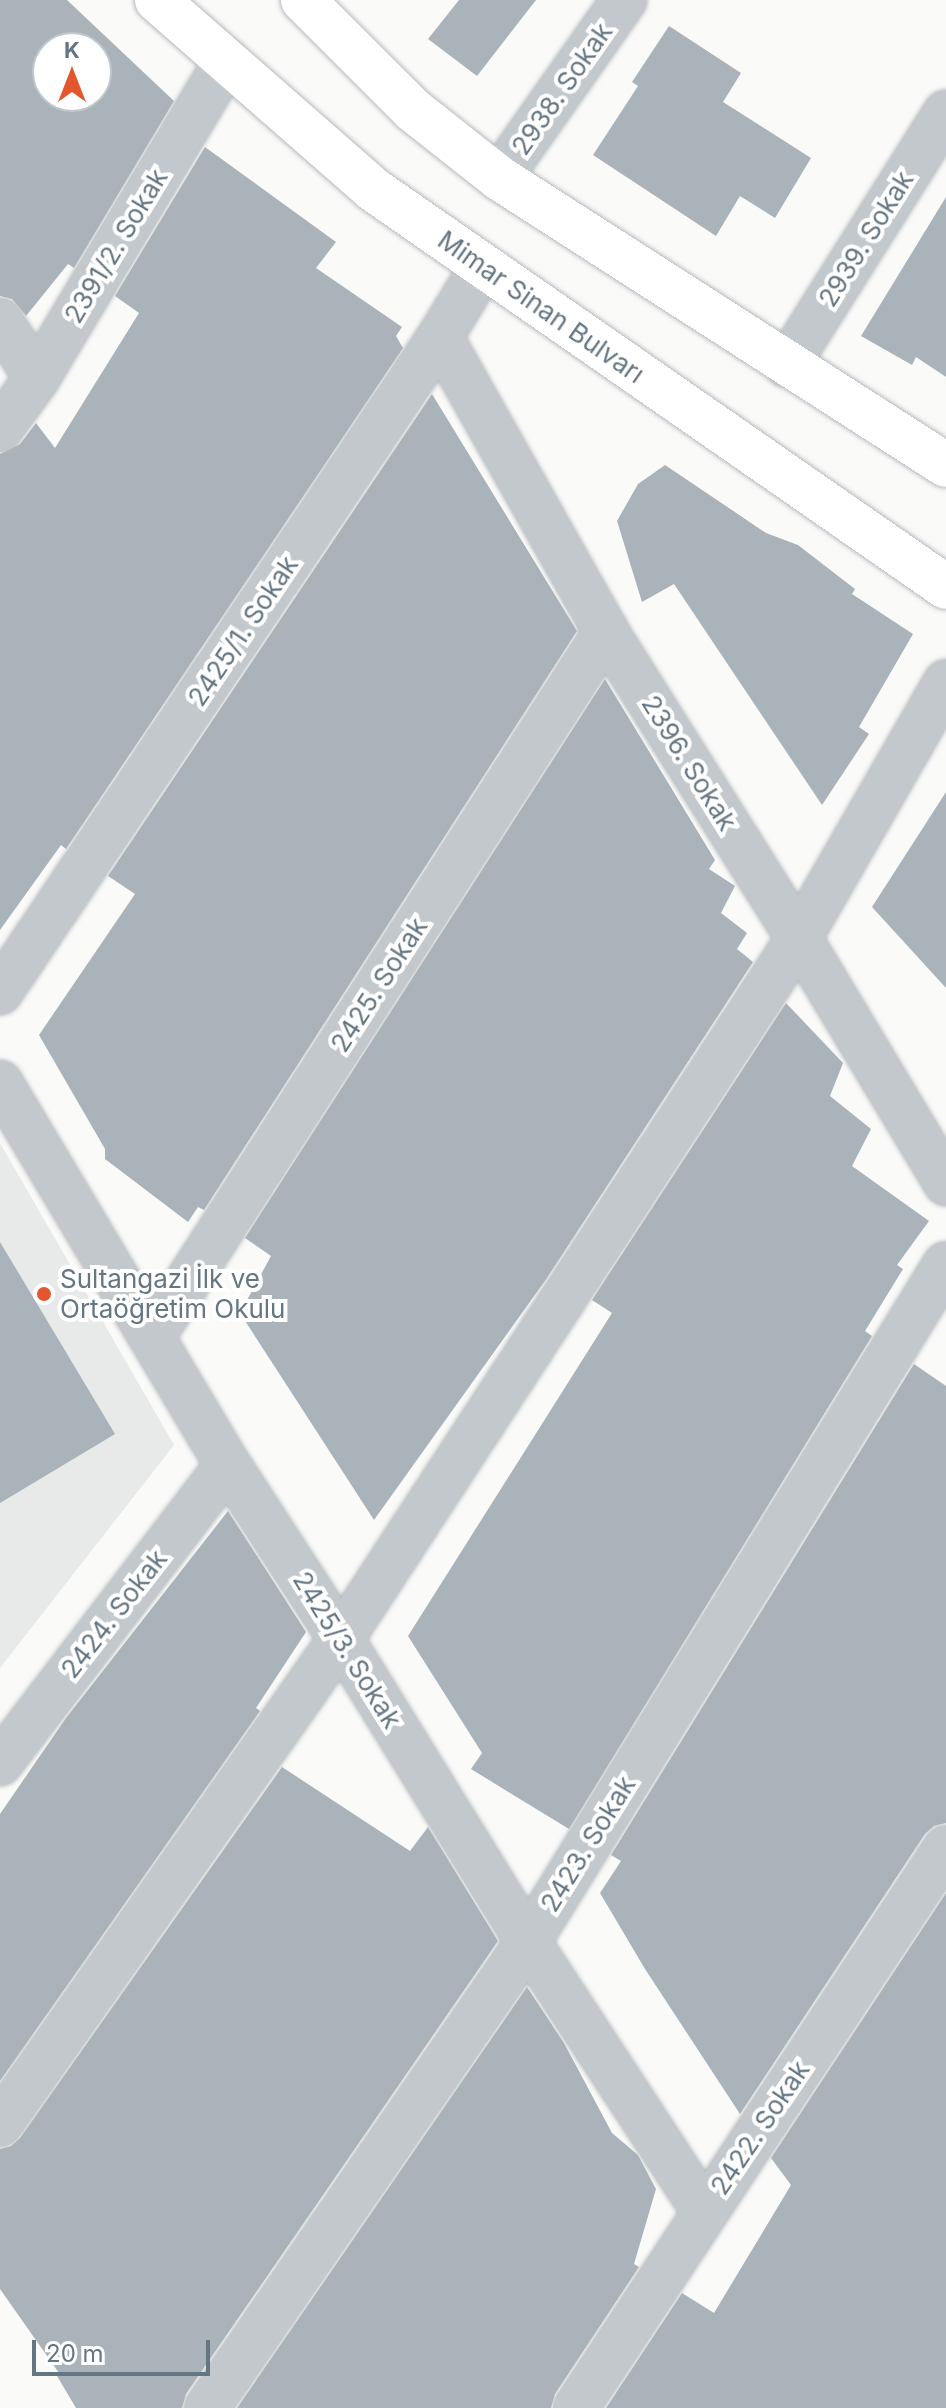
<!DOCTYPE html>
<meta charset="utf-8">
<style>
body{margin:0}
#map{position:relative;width:946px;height:2408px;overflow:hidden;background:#fafaf8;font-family:Inter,sans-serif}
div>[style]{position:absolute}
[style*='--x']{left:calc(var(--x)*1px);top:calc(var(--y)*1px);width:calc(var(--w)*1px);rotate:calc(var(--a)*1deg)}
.built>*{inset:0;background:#e8e9e9}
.building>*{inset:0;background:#aab3b9}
.roads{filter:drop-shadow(0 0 2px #b5babe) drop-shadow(0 0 2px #b5babe)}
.minor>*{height:44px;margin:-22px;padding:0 22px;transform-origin:22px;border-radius:22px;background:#c3c8cc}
.primary>*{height:44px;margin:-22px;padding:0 22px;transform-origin:22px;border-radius:22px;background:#fff}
.dots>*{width:22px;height:22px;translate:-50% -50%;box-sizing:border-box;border:4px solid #fff;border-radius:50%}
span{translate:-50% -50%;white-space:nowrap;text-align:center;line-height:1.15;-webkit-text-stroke:8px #fff;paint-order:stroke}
.street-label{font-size:26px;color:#657683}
.poi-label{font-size:26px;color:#657683}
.left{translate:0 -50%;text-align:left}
.north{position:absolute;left:32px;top:32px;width:80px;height:80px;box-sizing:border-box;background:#fff;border:2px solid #c1c8cd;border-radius:50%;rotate:0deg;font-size:22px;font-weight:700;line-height:32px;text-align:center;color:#657683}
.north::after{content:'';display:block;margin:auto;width:28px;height:36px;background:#e4572e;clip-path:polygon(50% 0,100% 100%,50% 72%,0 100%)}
.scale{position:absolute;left:32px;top:2340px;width:178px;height:36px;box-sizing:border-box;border:4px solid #657683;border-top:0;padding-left:10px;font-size:24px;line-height:28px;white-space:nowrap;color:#657683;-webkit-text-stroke:6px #fff;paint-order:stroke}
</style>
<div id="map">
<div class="built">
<i style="clip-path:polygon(0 1143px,174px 1445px,0 1668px)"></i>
</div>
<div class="building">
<i style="clip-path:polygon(evenodd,0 0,67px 0,174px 101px,74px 268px,68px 264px,26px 316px,12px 299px,0 296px,0 0,48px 48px,96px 48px,96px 96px,48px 96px,48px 48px)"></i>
<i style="clip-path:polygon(459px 0,536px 0,477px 76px,428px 39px)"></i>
<i style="clip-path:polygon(669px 26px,741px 73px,723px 102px,811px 158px,775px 218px,740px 196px,716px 236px,593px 155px,638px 86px,632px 82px)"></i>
<i style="clip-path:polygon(205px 147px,336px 242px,316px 268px,402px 327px,396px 336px,403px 348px,66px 849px,61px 845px,0 930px,0 454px,20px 444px,36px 423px,55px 448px,139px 313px,115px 296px)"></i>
<i style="clip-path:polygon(946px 197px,946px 377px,916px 357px,912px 365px,861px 336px)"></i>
<i style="clip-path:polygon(432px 394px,577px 631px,204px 1210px,198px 1207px,188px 1222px,105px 1159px,105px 1149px,39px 1035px,135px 894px,108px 876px)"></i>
<i style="clip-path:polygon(665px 465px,766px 533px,798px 545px,855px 589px,852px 594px,913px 634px,859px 727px,869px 734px,822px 805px,674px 584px,642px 602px,617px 521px,638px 484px)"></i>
<i style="clip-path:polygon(605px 679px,715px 860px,709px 869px,735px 886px,721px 913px,747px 933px,737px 949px,753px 962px,547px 1278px,374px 1520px,240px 1313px,271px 1256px,245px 1238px)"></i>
<i style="clip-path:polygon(946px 792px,946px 988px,872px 907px)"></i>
<i style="clip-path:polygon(786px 1003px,843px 1063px,830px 1096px,871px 1129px,852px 1166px,929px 1221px,897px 1265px,903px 1269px,865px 1331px,872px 1336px,569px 1829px,471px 1769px,482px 1753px,408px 1636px,612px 1313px,592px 1300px)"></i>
<i style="clip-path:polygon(0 1242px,115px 1434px,0 1503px)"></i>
<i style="clip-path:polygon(914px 1364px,946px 1386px,946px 1823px,934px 1826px,925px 1834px,740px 2114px,645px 1969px,600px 1893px,621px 1861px,611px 1855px)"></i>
<i style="clip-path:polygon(228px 1511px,306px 1632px,256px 1708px,260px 1711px,0 2081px,0 1814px,66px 1718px)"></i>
<i style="clip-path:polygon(282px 1767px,410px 1851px,428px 1827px,498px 1941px,186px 2394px,182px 2408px,76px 2408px,57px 2376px,59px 2373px,0 2289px,0 2149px,11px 2146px,20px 2138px)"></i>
<i style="clip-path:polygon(946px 1893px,946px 2408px,606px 2408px,682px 2293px,714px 2313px,791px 2185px,771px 2158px)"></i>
<i style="clip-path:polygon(527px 1987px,564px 2043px,612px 2133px,638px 2155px,656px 2189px,634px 2264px,639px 2267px,555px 2394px,551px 2408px,237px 2408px)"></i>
</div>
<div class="roads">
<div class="minor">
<i style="--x:499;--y:178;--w:218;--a:-54.9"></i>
<i style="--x:0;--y:321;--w:68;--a:57"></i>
<i style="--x:440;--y:337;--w:338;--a:60.6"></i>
<i style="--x:606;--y:632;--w:362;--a:57.8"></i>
<i style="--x:799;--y:938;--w:286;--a:59"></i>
<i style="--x:787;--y:365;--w:298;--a:-57.8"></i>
<i style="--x:0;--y:429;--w:63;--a:-54"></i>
<i style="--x:37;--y:378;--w:370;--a:-59.1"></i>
<i style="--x:0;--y:992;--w:789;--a:-56.11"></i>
<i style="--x:440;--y:337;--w:81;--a:-58.7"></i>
<i style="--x:0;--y:1083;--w:445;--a:59.2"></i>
<i style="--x:228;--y:1465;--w:207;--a:57"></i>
<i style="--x:341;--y:1639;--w:356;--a:58.3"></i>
<i style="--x:528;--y:1942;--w:321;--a:56.8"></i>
<i style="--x:152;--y:1337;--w:839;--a:-57.22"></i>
<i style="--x:0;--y:1763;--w:375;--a:-52.6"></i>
<i style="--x:0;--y:2124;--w:593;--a:-54.89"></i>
<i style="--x:341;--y:1639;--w:837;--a:-56.84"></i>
<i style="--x:799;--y:938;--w:295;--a:-60.1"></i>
<i style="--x:207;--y:2408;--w:566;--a:-55.44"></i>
<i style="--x:528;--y:1942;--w:796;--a:-58.35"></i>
<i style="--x:576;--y:2408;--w:671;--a:-56.55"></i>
</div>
<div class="primary">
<i style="--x:157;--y:0;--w:288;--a:41.2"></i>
<i style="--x:374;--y:190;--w:696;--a:34.76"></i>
<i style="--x:303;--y:0;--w:156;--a:45"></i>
<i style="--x:413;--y:110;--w:110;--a:38.3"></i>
<i style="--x:499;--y:178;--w:531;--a:32.7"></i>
</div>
</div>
<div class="dots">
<i style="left:44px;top:1294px;background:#e4572e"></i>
</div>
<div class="street-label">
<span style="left:562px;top:89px;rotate:-55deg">2938. Sokak</span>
<span style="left:866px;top:239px;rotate:-58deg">2939. Sokak</span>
<span style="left:116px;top:246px;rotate:-59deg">2391/2. Sokak</span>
<span style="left:541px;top:307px;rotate:35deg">Mimar Sinan Bulvarı</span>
<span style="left:243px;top:631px;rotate:-56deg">2425/1. Sokak</span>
<span style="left:689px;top:763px;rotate:58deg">2396. Sokak</span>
<span style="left:379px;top:985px;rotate:-57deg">2425. Sokak</span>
<span style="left:114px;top:1614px;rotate:-52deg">2424. Sokak</span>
<span style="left:347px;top:1650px;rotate:58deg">2425/3. Sokak</span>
<span style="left:588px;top:1844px;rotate:-58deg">2423. Sokak</span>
<span style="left:760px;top:2128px;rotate:-56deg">2422. Sokak</span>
</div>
<div class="poi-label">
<span class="left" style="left:60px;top:1294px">Sultangazi İlk ve<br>Ortaöğretim Okulu</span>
</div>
<div class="north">K</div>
<div class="scale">20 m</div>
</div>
